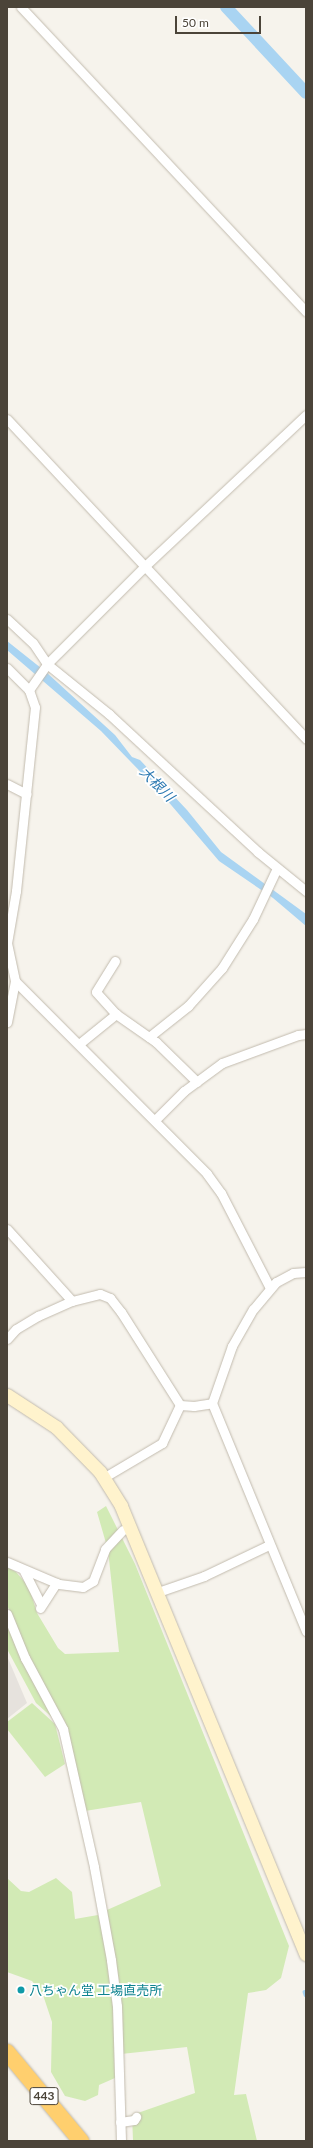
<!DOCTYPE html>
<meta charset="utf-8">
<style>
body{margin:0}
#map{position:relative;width:313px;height:2148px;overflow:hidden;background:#f6f3ec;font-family:Lato,"Noto Sans JP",sans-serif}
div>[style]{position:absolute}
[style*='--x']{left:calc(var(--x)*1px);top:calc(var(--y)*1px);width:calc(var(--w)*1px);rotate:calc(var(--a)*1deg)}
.industrial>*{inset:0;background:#e6e2dd}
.green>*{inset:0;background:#d2eab5}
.water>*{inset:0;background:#a9d4f2}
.stream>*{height:3.5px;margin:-1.75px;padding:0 1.75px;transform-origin:1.75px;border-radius:1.75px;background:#a9d4f2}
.canal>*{height:12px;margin:-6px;padding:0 6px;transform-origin:6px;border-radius:6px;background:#a9d4f2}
.roads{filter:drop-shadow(0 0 1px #c2bbae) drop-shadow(0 0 1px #c2bbae)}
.street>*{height:9px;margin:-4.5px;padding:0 4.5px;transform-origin:4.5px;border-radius:4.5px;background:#fff}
.secondary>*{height:13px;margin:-6.5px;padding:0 6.5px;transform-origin:6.5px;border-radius:6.5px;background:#fff3cd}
.highway>*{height:16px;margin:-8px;padding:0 8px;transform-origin:8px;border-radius:8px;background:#ffcf6e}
.dots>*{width:11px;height:11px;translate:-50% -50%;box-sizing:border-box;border:2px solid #fff;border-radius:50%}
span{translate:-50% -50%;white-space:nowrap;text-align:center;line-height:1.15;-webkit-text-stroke:3.5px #fff;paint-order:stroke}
.shield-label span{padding:1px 3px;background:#fff;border:1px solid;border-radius:3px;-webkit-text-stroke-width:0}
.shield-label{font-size:12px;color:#4b4439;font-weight:700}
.culture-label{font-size:13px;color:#0d838f}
.left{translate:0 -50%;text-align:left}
.water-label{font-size:14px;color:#2e7ab2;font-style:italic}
.frame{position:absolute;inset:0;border:8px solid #4b4439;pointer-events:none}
.scale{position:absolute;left:175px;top:16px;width:86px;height:18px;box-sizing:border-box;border:2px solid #4b4439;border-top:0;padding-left:5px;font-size:12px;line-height:14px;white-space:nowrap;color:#4b4439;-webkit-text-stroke:3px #fff;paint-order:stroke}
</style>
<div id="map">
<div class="industrial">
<i style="clip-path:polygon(7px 1656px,27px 1703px,7px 1719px)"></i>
</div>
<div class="green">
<i style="clip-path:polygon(106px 1506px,135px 1564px,289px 1946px,281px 1978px,266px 1990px,248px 1993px,234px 2095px,246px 2094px,257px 2141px,133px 2140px,132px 2115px,195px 2093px,187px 2047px,121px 2054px,119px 1981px,107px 1910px,161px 1886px,141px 1802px,85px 1811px,65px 1722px,35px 1671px,7px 1605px,7px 1567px,16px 1572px,29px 1587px,37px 1613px,58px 1648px,65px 1654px,119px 1652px,108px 1550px,97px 1512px)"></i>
<i style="clip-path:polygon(7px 1622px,55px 1720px,36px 1703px,7px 1649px)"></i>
<i style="clip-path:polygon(32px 1703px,55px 1724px,65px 1764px,45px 1777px,7px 1729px,7px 1722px)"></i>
<i style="clip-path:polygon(7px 1878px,21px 1891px,29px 1892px,56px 1878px,72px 1892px,75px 1919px,98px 1915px,104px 1938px,114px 2016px,115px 2078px,99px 2085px,98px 2095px,85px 2101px,65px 2096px,51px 2072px,52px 2022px,43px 1995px,32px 1981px,7px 1972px)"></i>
</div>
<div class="water">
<i style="clip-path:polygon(7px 641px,46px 672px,115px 735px,132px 757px,140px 760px,187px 810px,221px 852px,306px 914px,306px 926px,273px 898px,219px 861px,160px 792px,101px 731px,7px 650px)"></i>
</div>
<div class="stream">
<i style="--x:305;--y:1992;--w:3;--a:72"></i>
</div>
<div class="canal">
<i style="--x:226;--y:7;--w:117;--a:47.1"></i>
</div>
<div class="roads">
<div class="street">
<i style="--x:21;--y:7;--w:417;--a:46.9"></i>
<i style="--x:7;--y:419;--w:438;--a:46.9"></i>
<i style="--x:7;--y:619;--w:35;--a:43"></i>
<i style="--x:33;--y:643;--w:25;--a:56"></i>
<i style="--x:47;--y:664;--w:80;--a:38.9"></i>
<i style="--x:109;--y:714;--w:203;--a:42.8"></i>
<i style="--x:258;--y:852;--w:62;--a:39.1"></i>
<i style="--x:7;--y:668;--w:31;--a:45"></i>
<i style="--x:29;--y:690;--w:18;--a:71"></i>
<i style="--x:35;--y:707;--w:185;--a:95.9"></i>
<i style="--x:16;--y:891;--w:53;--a:99.8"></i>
<i style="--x:7;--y:943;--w:39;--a:78"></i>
<i style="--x:15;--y:981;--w:42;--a:101"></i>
<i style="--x:29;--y:690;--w:32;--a:-55"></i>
<i style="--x:47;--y:664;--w:137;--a:-45"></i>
<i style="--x:144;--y:567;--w:222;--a:-43.2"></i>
<i style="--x:7;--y:784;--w:22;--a:27"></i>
<i style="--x:115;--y:961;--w:36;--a:122"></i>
<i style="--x:96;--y:992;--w:30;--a:48"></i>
<i style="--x:15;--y:981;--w:272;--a:45.1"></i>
<i style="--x:207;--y:1174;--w:24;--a:54"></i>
<i style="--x:221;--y:1193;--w:107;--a:62.7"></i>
<i style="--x:149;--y:1037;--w:50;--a:-38.5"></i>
<i style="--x:188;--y:1006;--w:51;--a:-48.2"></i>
<i style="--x:222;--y:968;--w:58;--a:-57.7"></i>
<i style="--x:253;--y:919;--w:56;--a:-64.8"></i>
<i style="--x:79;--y:1044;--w:48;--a:-39"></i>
<i style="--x:116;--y:1014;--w:49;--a:35"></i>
<i style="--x:156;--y:1042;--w:57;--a:44.3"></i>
<i style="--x:155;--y:1120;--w:41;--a:-45"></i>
<i style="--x:184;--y:1091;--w:47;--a:-36.4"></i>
<i style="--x:222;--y:1063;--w:81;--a:-20.2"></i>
<i style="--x:298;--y:1035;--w:8;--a:-7"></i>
<i style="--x:7;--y:1229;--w:97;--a:47.9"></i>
<i style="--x:306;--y:1272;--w:13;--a:176"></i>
<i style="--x:293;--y:1273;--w:19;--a:152"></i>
<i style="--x:276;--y:1282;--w:35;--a:130"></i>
<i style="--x:253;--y:1309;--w:43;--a:119.6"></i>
<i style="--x:232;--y:1346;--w:60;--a:109.3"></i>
<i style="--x:212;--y:1403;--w:247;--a:67.6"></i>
<i style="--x:7;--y:1339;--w:13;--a:-48"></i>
<i style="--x:16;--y:1329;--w:26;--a:-31"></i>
<i style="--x:38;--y:1316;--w:37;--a:-24"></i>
<i style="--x:72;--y:1301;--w:29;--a:-14"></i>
<i style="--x:100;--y:1294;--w:11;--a:22"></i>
<i style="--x:110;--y:1298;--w:18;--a:52"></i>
<i style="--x:121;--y:1312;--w:110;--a:57.6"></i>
<i style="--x:180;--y:1405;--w:14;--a:4"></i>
<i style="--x:194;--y:1406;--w:18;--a:-9"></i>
<i style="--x:103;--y:1478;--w:69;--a:-30.7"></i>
<i style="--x:162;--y:1443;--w:42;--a:-64.7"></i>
<i style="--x:7;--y:1562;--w:56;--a:22.9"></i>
<i style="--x:59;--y:1584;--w:24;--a:7"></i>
<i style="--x:83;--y:1587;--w:12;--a:-31"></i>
<i style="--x:93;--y:1581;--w:34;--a:-69"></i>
<i style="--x:105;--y:1549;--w:26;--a:-47"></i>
<i style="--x:24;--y:1571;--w:37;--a:63"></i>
<i style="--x:158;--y:1592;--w:49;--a:-19.2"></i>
<i style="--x:204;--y:1576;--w:72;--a:-25.5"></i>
<i style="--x:40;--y:1608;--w:30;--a:-57"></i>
<i style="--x:7;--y:1614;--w:48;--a:67.8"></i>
<i style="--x:25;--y:1658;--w:81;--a:61.8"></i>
<i style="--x:63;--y:1729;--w:141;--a:77.3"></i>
<i style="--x:94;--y:1867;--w:95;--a:79.6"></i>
<i style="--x:111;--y:1960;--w:46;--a:82.6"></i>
<i style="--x:117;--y:2006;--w:135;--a:88.3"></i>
<i style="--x:120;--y:2122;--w:14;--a:-8"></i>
<i style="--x:134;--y:2120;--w:4;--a:-56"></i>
</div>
<div class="secondary">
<i style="--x:7;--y:1395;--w:59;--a:33.1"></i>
<i style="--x:56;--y:1427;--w:63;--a:45.6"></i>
<i style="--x:100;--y:1472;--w:40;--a:58"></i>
<i style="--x:121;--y:1506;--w:485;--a:67.6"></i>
</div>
<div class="highway">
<i style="--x:7;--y:2052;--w:116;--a:50.3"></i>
</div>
</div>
<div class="dots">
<i style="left:21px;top:1990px;background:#0f9aa8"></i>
</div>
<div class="shield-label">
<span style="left:44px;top:2096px">443</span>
</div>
<div class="culture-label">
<span class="left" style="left:29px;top:1990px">八ちゃん堂 工場直売所</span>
</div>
<div class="water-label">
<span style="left:157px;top:784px;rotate:45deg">大根川</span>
</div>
<div class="frame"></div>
<div class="scale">50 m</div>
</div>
